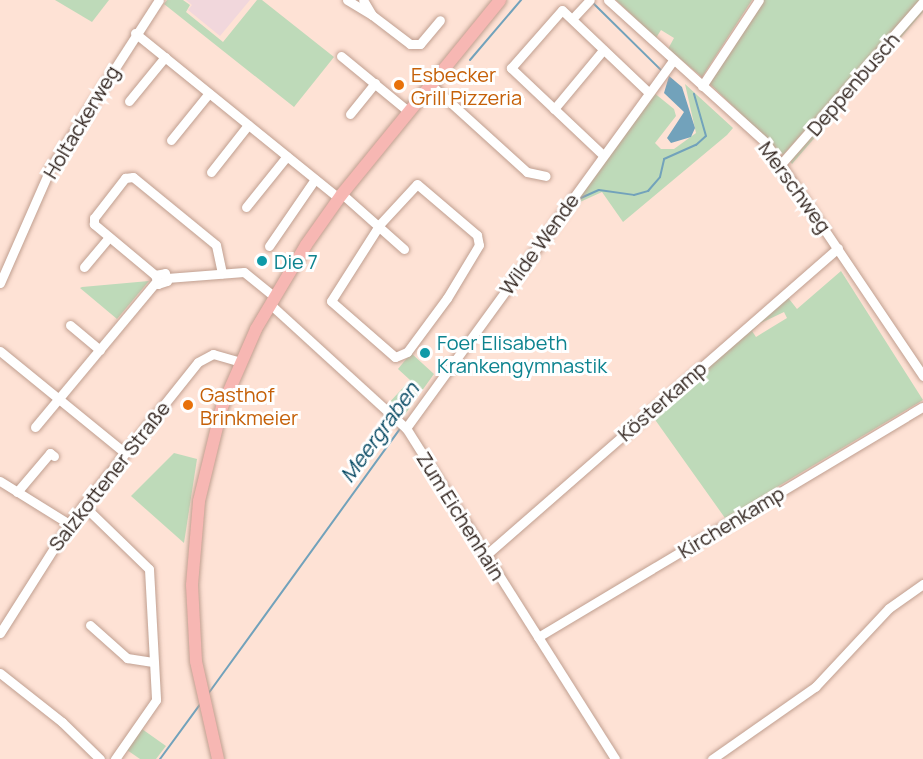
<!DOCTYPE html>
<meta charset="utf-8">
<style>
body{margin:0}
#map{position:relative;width:923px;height:759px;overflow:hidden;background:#fee2d5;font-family:Manrope,sans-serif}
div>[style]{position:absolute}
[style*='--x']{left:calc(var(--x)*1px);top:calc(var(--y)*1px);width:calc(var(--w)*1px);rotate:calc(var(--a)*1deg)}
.education>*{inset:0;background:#f1d7dc}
.green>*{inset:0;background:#bedab9}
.water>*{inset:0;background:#72a2bb}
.stream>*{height:2px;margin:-1px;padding:0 1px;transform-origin:1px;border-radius:1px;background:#72a2bb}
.roads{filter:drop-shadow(0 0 2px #c09f90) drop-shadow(0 0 2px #c09f90)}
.minor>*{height:9px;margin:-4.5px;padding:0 4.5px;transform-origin:4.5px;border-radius:4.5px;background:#fff}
.major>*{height:12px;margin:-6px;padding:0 6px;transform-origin:6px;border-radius:6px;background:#f7b7b3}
.dots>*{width:16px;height:16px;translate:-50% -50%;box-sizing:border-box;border:3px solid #fff;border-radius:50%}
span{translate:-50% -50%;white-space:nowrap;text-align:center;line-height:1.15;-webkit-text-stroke:6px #fff;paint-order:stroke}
.food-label{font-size:20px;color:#c56008}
.left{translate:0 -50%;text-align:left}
.street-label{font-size:20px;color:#30231d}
.culture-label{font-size:20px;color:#0d838f}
.water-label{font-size:21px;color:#054862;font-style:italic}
</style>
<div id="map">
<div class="education">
<i style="clip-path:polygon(186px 0,250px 0,220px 36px,188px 10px,192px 5px)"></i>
</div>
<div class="green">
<i style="clip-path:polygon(55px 0,109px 0,92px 22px)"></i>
<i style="clip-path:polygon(167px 0,183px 0,190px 5px,186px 12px,223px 42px,257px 0,262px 0,334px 57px,294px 107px,164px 4px)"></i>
<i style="clip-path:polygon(616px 0,752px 0,702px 77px,668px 49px,674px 38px,661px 30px,656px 38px)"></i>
<i style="clip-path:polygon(761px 0,921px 0,783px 155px,708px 82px)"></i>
<i style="clip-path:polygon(923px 6px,923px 12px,792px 164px,789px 160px)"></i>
<i style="clip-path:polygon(685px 84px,733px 128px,727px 135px,623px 222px,602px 192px,569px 207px,653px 92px,674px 109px,676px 116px,655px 143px,661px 149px,674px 149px,696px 133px)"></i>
<i style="clip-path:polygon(evenodd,841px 271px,923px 400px,725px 518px,651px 414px,786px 295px,797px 309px,841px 271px,784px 312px,787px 318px,756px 337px,752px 331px,759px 324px,784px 312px)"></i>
<i style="clip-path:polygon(149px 281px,117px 319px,80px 288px,82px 287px)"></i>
<i style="clip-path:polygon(411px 353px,434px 374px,403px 417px,388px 404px,410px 380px,398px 369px)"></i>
<i style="clip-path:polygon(174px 453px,197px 459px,184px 543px,131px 496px)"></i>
<i style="clip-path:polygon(142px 729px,166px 746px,156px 759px,140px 759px,127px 750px)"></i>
</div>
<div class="water">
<i style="clip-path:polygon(669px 76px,682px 87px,695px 128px,691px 137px,671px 143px,667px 138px,684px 112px,664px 93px)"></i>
</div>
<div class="stream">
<i style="--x:592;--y:2;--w:97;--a:44.6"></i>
<i style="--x:470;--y:60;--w:79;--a:-49.6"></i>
<i style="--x:574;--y:201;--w:27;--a:-24"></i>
<i style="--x:599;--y:190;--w:35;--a:8"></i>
<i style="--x:634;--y:195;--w:15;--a:-16"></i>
<i style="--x:648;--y:191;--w:18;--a:-49"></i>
<i style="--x:660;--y:177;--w:18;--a:-77"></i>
<i style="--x:664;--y:159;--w:35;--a:-24"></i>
<i style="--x:696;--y:145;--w:13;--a:-42"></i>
<i style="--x:706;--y:136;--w:44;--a:-105.9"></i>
<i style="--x:208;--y:694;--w:331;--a:-54.1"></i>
<i style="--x:160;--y:759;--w:69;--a:-53.8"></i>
</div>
<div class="roads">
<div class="minor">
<i style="--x:347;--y:0;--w:29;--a:31"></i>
<i style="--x:372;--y:15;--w:17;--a:-121"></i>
<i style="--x:608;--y:0;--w:213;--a:42.1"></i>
<i style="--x:766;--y:143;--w:281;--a:56"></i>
<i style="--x:372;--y:15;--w:48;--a:37.3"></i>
<i style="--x:410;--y:44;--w:10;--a:0"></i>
<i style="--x:420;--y:44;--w:31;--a:-50"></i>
<i style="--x:572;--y:19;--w:26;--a:-47"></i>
<i style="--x:135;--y:33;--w:262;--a:39"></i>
<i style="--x:341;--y:56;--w:87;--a:39.4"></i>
<i style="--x:430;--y:84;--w:131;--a:42.2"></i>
<i style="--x:527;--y:172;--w:19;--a:12"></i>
<i style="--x:702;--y:86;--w:103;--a:-56.5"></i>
<i style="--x:129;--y:101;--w:57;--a:-50.7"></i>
<i style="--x:554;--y:109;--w:77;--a:-50.3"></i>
<i style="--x:350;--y:114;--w:40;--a:-51"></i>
<i style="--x:171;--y:140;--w:60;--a:-51"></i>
<i style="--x:603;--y:155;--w:127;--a:-136.6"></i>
<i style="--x:511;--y:68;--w:77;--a:-48.7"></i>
<i style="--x:562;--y:10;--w:119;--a:43.6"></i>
<i style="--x:781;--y:164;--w:215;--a:-48.8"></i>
<i style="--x:211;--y:172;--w:60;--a:-51.8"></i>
<i style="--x:417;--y:184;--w:79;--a:40.4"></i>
<i style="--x:477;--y:235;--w:10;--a:79"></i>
<i style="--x:479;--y:245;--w:62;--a:121.1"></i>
<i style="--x:447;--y:298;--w:67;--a:126.5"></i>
<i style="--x:407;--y:352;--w:13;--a:157"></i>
<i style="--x:395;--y:357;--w:85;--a:-138.8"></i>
<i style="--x:331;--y:301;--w:91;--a:-57.5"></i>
<i style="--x:380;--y:224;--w:54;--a:-47.2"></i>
<i style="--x:342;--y:194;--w:83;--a:41.6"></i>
<i style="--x:246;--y:207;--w:65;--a:-51.2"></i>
<i style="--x:269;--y:246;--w:81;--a:-55.5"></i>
<i style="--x:84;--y:267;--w:39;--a:-50"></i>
<i style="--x:155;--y:275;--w:10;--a:-11"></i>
<i style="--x:165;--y:273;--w:8;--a:76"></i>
<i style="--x:167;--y:281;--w:9;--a:162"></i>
<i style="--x:158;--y:284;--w:9;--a:-108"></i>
<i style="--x:155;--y:275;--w:80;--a:-140.1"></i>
<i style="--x:94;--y:224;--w:6;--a:-90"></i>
<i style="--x:94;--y:218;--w:51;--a:-52.2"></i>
<i style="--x:125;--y:178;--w:8;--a:-7"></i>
<i style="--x:133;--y:177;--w:107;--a:39.3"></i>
<i style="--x:216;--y:245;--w:29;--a:78"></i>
<i style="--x:167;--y:278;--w:77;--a:-4.5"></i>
<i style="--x:244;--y:272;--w:38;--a:39"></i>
<i style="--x:0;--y:283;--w:124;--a:-66.3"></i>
<i style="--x:50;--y:169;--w:201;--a:-57.2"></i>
<i style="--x:270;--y:304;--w:184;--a:42.4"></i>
<i style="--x:406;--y:428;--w:391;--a:57.7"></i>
<i style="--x:70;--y:325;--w:39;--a:40"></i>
<i style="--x:0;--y:351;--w:161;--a:39.2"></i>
<i style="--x:35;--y:427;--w:189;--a:-50.2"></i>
<i style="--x:406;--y:428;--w:455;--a:-54"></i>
<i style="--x:0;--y:481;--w:81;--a:31.9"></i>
<i style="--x:17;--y:492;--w:51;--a:-49.8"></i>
<i style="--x:50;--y:453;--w:5;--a:37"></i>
<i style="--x:83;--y:505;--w:92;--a:44.1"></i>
<i style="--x:149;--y:569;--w:131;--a:86.9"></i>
<i style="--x:156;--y:700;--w:72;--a:124.8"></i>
<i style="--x:486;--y:555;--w:467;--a:-41.1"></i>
<i style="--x:90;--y:625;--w:50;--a:41.7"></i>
<i style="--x:127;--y:658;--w:26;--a:9"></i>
<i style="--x:0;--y:633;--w:133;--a:-57.6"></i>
<i style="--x:71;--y:521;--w:203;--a:-51.4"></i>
<i style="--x:198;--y:362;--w:17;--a:-28"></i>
<i style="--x:213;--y:354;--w:29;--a:16"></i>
<i style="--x:538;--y:637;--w:448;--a:-30.9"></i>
<i style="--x:0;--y:673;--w:79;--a:38.3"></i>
<i style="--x:62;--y:722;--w:53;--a:44.2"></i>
<i style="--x:712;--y:759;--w:126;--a:-35"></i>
<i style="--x:815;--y:687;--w:108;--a:-46.9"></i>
<i style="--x:889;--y:608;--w:42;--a:-35.2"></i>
</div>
<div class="major">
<i style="--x:218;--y:759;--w:100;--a:-102.7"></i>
<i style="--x:196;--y:661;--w:76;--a:-93"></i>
<i style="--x:192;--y:585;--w:84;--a:-85.2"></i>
<i style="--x:199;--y:501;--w:97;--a:-76.3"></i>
<i style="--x:222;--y:407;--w:85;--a:-66.4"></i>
<i style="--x:256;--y:329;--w:98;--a:-59.2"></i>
<i style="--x:306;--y:245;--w:62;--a:-54.8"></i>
<i style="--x:342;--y:194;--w:250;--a:-50.8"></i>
</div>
</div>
<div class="dots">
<i style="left:399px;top:85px;background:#e8710a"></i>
<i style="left:262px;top:261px;background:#0f9aa8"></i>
<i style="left:425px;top:353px;background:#0f9aa8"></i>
<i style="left:188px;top:405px;background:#e8710a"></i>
</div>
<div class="food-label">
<span class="left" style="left:411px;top:86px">Esbecker<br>Grill Pizzeria</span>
<span class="left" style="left:200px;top:406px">Gasthof<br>Brinkmeier</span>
</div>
<div class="street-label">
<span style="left:853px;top:84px;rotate:-49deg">Deppenbusch</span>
<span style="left:81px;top:122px;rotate:-59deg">Holtackerweg</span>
<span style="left:795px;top:187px;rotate:54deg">Merschweg</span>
<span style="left:539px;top:244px;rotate:-54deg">Wilde Wende</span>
<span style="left:662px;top:401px;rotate:-41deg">Kösterkamp</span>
<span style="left:109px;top:476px;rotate:-52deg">Salzkottener Straße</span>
<span style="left:461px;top:516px;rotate:58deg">Zum Eichenhain</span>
<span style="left:731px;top:522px;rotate:-31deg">Kirchenkamp</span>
</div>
<div class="culture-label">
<span class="left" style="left:274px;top:261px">Die 7</span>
<span class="left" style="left:437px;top:354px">Foer Elisabeth<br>Krankengymnastik</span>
</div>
<div class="water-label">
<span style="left:379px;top:432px;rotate:-54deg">Meergraben</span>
</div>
</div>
